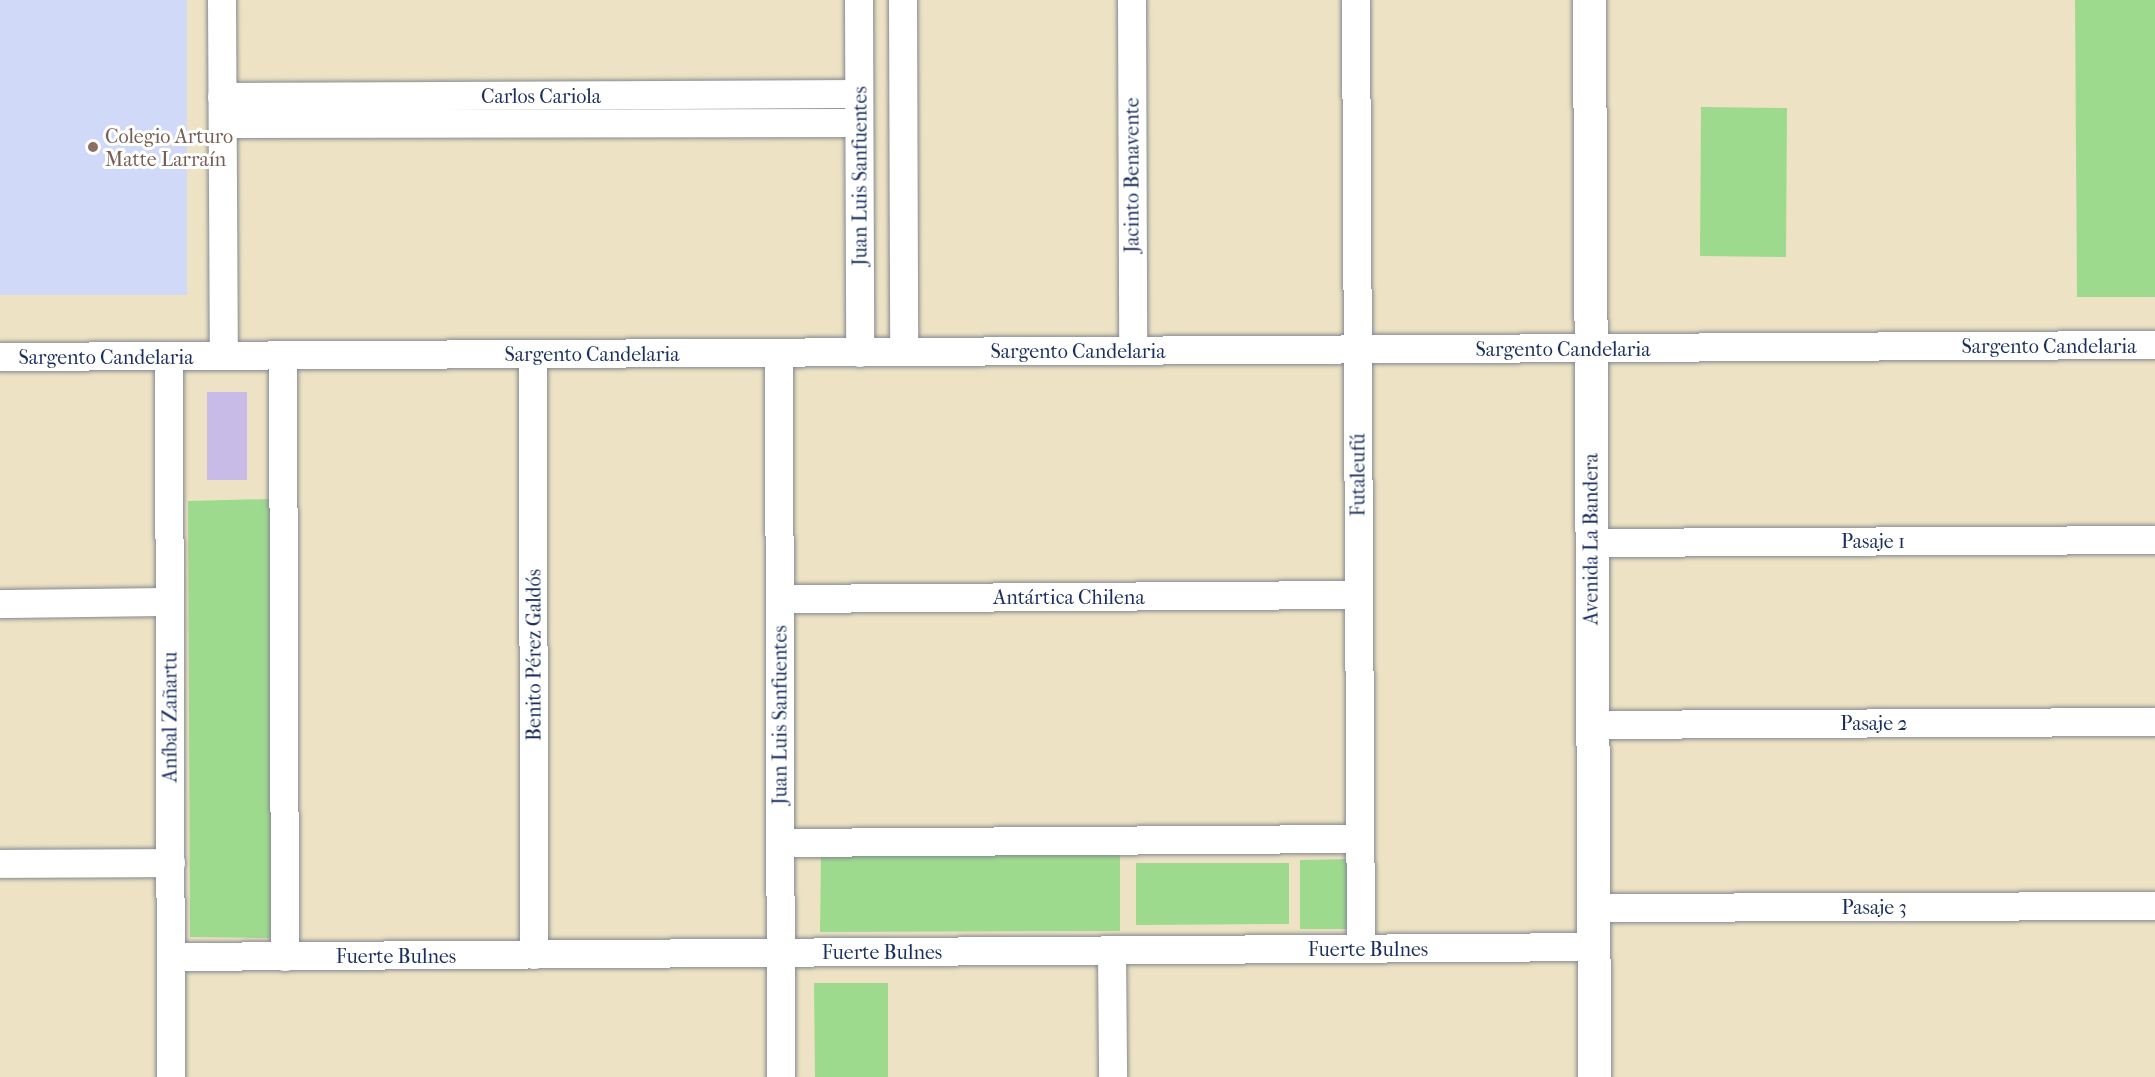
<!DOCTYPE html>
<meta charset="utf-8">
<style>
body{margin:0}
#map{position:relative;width:2155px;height:1077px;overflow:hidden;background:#ede3c4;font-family:"IM FELL French Canon",serif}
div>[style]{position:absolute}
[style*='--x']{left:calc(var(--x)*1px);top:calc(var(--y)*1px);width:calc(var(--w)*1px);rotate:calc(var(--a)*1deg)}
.built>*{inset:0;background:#d1d9f9}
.green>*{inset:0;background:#9eda8e}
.building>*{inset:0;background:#c8bbe8}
.roads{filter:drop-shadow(0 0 2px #848991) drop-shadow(0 0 2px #848991)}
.minor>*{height:28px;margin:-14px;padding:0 14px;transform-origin:14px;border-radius:14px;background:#fff}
.tertiary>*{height:33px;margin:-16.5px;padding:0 16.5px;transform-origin:16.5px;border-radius:16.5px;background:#fff}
.dots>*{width:16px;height:16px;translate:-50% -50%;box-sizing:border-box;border:3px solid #fff;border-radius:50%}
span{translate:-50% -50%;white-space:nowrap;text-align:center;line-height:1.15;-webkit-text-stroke:6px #fff;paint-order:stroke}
.street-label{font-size:20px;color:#1b2f5e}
.education-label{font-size:20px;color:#785e54}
.left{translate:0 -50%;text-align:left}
</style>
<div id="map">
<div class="built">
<i style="clip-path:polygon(0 0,187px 0,187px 295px,0 295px)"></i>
</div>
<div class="green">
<i style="clip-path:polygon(2075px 0,2155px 0,2155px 297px,2077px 297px)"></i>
<i style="clip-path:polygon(1701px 107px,1787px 108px,1786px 257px,1700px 256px)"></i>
<i style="clip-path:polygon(271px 499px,274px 938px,190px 937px,188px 501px)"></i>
<i style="clip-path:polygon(821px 855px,1120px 855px,1120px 931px,820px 932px)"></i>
<i style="clip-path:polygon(1352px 859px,1352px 929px,1300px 929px,1300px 860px)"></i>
<i style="clip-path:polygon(1136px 863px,1289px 863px,1289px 924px,1136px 925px)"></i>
<i style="clip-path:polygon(814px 983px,888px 983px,888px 1077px,815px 1077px)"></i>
</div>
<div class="building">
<i style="clip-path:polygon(207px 392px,247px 392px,247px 480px,207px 480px)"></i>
</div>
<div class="roads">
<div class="minor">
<i style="--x:222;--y:0;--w:356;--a:89.7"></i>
<i style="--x:859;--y:0;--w:353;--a:89.8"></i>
<i style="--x:903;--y:0;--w:352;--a:89.8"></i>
<i style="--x:1132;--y:0;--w:351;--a:89.8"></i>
<i style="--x:1356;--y:0;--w:949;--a:89.7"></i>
<i style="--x:222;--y:97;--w:637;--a:-0.27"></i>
<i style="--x:223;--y:124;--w:636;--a:-0.09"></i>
<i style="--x:779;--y:353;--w:724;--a:89.84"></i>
<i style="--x:533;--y:354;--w:601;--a:89.9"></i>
<i style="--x:169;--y:356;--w:721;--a:89.84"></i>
<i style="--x:283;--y:356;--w:601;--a:89.81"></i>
<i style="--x:0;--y:357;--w:2155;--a:-0.32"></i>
<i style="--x:1591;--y:543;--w:564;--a:-0.3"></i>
<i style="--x:780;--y:599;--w:579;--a:-0.4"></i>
<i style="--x:0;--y:604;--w:170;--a:-0.7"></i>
<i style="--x:1592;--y:725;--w:563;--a:-0.31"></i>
<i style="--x:781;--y:843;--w:579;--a:-0.4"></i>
<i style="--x:0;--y:864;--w:171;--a:-0.3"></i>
<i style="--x:1593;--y:908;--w:562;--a:-0.2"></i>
<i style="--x:1112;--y:951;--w:126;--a:89.5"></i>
<i style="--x:171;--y:957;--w:1423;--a:-0.4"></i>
</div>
<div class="tertiary">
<i style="--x:1589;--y:0;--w:1077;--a:89.73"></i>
</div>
</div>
<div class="dots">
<i style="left:93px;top:147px;background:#8d6e63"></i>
</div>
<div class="street-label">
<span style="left:541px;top:96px">Carlos Cariola</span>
<span style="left:1132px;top:175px;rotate:-90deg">Jacinto Benavente</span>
<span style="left:860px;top:176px;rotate:-90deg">Juan Luis Sanfuentes</span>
<span style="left:2049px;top:346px">Sargento Candelaria</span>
<span style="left:1563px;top:349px">Sargento Candelaria</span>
<span style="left:1078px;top:351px">Sargento Candelaria</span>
<span style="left:592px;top:354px">Sargento Candelaria</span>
<span style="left:106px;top:357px">Sargento Candelaria</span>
<span style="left:1358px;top:475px;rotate:-90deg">Futaleufú</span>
<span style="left:1591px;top:539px;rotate:-90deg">Avenida La Bandera</span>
<span style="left:1873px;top:541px">Pasaje 1</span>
<span style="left:1069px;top:597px">Antártica Chilena</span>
<span style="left:534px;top:655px;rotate:-90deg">Benito Pérez Galdós</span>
<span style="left:780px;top:715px;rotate:-90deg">Juan Luis Sanfuentes</span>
<span style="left:170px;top:717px;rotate:-90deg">Aníbal Zañartu</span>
<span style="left:1874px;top:723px">Pasaje 2</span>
<span style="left:1874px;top:907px">Pasaje 3</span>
<span style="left:1368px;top:949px">Fuerte Bulnes</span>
<span style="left:882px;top:952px">Fuerte Bulnes</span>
<span style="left:396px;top:956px">Fuerte Bulnes</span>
</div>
<div class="education-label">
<span class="left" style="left:105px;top:148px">Colegio Arturo<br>Matte Larraín</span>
</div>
</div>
